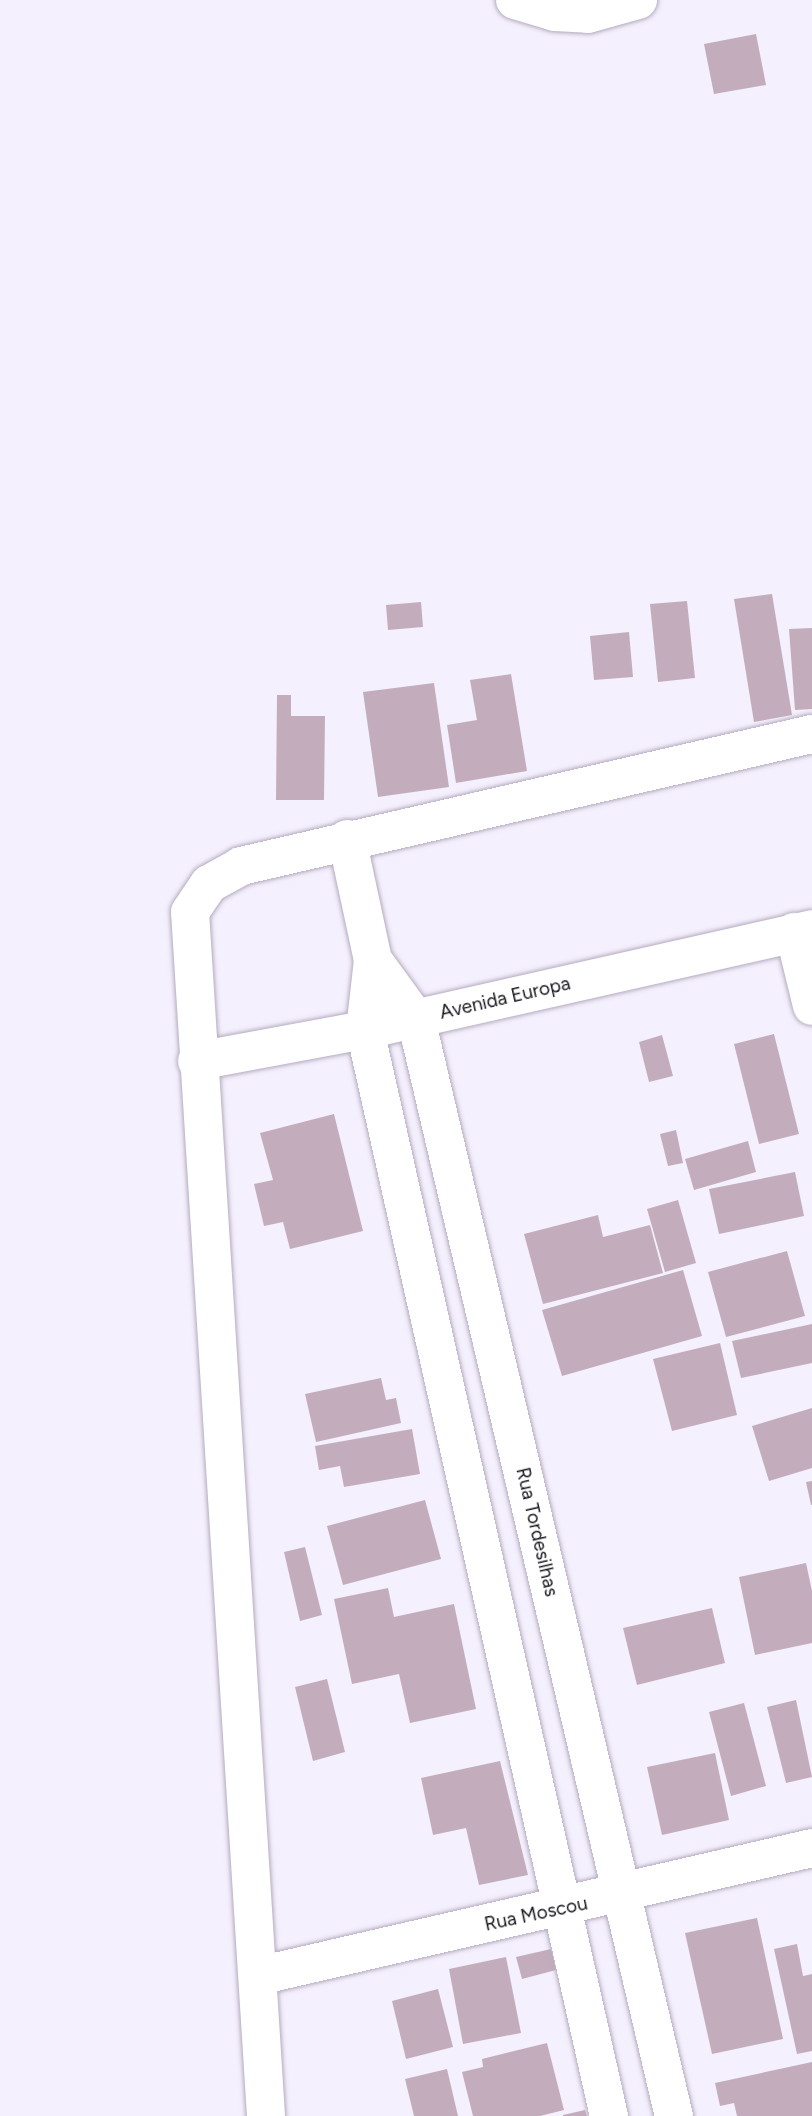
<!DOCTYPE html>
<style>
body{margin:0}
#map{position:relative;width:812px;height:2116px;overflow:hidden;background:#f5f0fd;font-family:Figtree,sans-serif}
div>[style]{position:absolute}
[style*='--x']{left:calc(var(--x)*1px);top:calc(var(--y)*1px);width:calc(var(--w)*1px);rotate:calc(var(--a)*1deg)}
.building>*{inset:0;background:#c3adbc}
.roads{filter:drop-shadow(0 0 2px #b4abc0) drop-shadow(0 0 2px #b4abc0)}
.street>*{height:38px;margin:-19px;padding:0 19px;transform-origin:19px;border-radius:19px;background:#fff}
span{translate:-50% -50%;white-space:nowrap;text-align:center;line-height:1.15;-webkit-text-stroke:6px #fff;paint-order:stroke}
.street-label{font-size:19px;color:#1a171e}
</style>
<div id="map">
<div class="building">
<i style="clip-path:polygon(756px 34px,766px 85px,714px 94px,704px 44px)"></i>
<i style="clip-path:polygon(772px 594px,792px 715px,754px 722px,734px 599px)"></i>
<i style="clip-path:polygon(687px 601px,695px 678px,658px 682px,650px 604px)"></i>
<i style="clip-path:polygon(421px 602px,423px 627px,388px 630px,386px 605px)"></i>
<i style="clip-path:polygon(812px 628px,812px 709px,795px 710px,789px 629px)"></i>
<i style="clip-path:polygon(629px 632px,633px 677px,594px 680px,590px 636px)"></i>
<i style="clip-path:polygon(511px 674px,527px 771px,456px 783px,447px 725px,477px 720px,470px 680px)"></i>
<i style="clip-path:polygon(434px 683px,449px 787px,378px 797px,363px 692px)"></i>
<i style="clip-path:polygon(277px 695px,291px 695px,291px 716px,325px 716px,324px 800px,276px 800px)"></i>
<i style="clip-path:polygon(774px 1034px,799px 1134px,759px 1144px,734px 1044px)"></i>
<i style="clip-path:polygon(662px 1035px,673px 1076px,649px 1082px,639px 1042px)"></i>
<i style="clip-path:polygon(334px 1114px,363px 1231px,290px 1249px,283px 1222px,264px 1226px,254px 1184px,273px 1180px,260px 1133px)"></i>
<i style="clip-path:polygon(676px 1130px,683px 1163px,668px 1166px,660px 1134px)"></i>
<i style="clip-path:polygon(748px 1141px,756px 1172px,694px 1190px,685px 1159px)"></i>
<i style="clip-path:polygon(795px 1172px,804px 1216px,719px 1234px,709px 1189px)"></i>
<i style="clip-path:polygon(678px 1200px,696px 1263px,665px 1272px,647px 1209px)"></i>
<i style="clip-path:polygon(598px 1215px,603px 1237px,650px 1225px,663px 1273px,543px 1304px,524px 1234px)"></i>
<i style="clip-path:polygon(787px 1251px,805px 1316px,726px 1337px,708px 1272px)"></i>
<i style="clip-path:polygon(683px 1270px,702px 1336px,562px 1376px,542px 1310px)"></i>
<i style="clip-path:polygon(812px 1324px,812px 1363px,741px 1378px,732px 1341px)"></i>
<i style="clip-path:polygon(720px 1343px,737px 1415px,672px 1431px,653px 1359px)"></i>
<i style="clip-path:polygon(381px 1378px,386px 1400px,396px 1398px,401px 1423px,316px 1442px,305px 1394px)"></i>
<i style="clip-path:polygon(812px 1408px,812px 1468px,769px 1481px,752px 1426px)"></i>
<i style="clip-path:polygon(412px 1429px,420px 1474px,344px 1487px,340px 1466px,319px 1470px,315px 1446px)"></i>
<i style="clip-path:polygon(812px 1481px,812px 1505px,811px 1505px,806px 1482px)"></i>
<i style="clip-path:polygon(425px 1500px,441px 1559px,343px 1585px,327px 1526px)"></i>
<i style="clip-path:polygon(305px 1547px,322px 1615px,300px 1621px,284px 1552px)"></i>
<i style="clip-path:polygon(806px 1563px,812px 1591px,812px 1643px,755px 1655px,739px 1577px)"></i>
<i style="clip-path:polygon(388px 1588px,394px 1617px,454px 1604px,476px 1709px,410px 1723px,399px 1674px,352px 1684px,334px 1599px)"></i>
<i style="clip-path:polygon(712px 1608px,725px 1663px,637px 1685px,623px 1628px)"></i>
<i style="clip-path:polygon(327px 1679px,345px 1752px,313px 1761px,295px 1687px)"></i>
<i style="clip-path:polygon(796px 1700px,812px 1777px,786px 1783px,767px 1707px)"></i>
<i style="clip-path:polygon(744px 1703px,766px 1786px,731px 1796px,709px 1712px)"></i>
<i style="clip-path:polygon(715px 1753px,729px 1820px,662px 1835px,647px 1767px)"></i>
<i style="clip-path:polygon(500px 1761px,528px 1875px,479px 1885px,466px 1828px,433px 1835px,421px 1778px)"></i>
<i style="clip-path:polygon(757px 1918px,783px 2039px,712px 2054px,685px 1933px)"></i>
<i style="clip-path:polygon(797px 1944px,803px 1976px,812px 1974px,812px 2051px,797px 2054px,774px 1949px)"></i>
<i style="clip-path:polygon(551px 1949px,556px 1970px,522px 1979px,516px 1957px)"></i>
<i style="clip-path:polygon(506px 1957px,521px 2033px,463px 2044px,449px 1969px)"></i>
<i style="clip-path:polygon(438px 1989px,453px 2047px,406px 2059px,392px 2001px)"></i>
<i style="clip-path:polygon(547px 2043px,564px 2110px,540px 2116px,473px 2116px,462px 2072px,483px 2067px,482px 2059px)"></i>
<i style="clip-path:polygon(812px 2062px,812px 2116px,737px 2116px,734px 2103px,720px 2106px,715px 2083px)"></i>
<i style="clip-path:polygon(447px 2069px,458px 2116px,414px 2116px,405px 2079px)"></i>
<i style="clip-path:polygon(585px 2110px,587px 2116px,563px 2116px,563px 2115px)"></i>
</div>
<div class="roads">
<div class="street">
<i style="--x:515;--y:0;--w:42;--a:16.7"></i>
<i style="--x:555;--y:12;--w:33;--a:3"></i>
<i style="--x:588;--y:14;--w:52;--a:-15.6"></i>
<i style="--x:347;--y:839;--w:124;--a:77.9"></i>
<i style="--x:373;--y:960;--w:70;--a:96.5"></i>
<i style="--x:365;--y:1030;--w:1113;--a:77.34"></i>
<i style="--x:794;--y:932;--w:76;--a:76.3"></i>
<i style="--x:373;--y:960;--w:73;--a:53.9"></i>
<i style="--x:416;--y:1019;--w:1127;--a:76.77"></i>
<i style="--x:197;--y:1061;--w:171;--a:-10.5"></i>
<i style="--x:365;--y:1030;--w:458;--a:-12.7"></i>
<i style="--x:258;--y:1976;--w:569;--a:-13.01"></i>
<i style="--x:266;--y:2116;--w:1206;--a:-93.61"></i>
<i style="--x:190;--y:912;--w:34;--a:-56"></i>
<i style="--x:209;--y:884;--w:37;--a:-29"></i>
<i style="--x:241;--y:866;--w:586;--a:-13.02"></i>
</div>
</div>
<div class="street-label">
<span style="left:505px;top:998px;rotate:-13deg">Avenida Europa</span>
<span style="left:537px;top:1532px;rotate:77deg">Rua Tordesilhas</span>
<span style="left:536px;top:1914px;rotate:-12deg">Rua Moscou</span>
</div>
</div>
